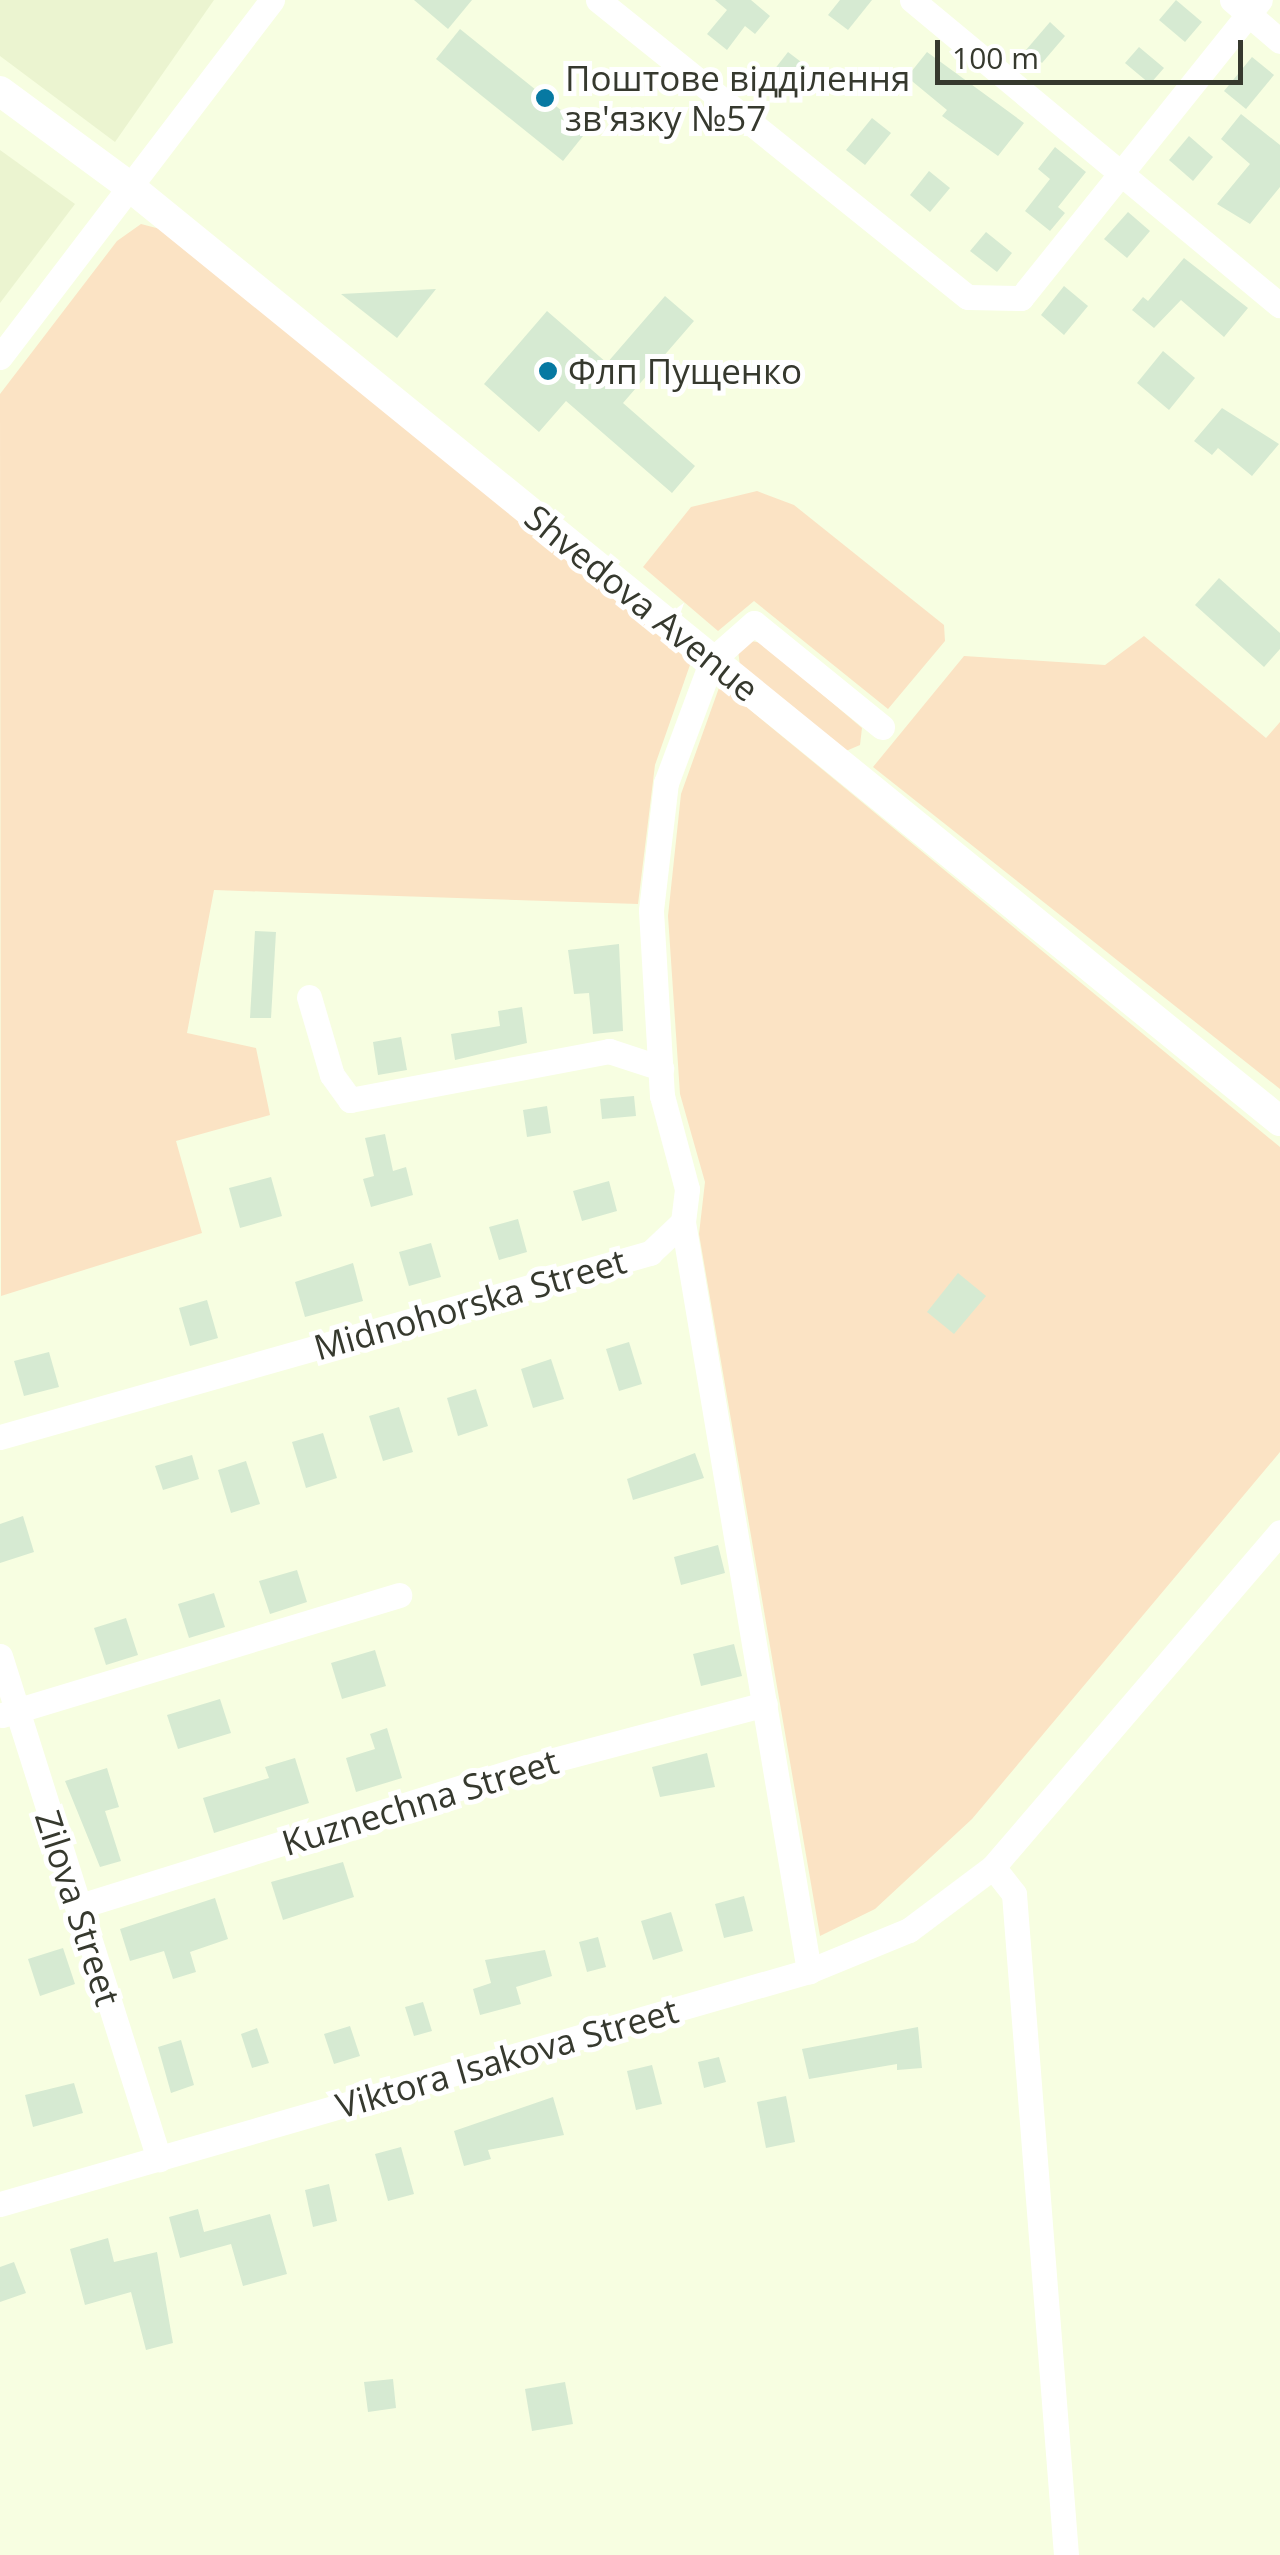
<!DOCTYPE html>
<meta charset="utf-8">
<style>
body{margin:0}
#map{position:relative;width:1280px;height:2555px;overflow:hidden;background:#f7fee1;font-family:"Open Sans",sans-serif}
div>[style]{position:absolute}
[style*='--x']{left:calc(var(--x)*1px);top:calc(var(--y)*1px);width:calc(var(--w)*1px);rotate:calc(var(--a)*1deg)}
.built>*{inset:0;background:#ebf4d0}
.green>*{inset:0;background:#fbe3c4}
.building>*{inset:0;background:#d6ead2}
.minor>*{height:25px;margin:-12.5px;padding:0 12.5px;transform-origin:12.5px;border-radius:12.5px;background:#fff}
.tertiary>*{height:30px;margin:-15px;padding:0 15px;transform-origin:15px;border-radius:15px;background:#fff}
.dots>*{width:28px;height:28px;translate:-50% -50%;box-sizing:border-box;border:5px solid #fff;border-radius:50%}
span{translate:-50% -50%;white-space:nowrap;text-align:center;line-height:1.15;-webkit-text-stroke:10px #fff;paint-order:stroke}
.poi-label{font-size:35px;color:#36392e}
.left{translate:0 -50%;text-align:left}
.street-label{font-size:35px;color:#36392e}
.scale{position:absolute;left:935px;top:40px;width:308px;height:45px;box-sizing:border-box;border:5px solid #36392e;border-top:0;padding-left:12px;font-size:30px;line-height:35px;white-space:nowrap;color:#36392e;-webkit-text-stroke:8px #fff;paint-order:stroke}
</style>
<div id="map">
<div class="built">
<i style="clip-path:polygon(0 0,214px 0,115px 142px,0 56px)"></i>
<i style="clip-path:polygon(0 150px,75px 204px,0 303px)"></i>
</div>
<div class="green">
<i style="clip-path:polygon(141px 224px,164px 230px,691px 662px,655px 765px,638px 904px,214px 890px,187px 1033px,256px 1048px,270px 1115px,176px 1141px,202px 1233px,1px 1296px,0 394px,117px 241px)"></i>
<i style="clip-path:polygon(757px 491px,794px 505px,944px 625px,945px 641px,888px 709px,754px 601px,718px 631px,643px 567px,691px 507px)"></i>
<i style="clip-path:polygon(1144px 636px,1266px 738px,1280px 722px,1280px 1089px,873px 767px,964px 656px,1105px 665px)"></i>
<i style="clip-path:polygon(751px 641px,762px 643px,862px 728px,860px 745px,846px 751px,740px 666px,738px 650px)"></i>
<i style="clip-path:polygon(720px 685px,1280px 1147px,1280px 1452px,972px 1819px,875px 1909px,820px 1936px,699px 1234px,705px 1182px,680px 1094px,668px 916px,681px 794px)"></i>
</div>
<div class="building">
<i style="clip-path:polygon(414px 0,472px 0,448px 29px)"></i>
<i style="clip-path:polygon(715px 0,751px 0,770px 16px,755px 34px,745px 26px,727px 50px,707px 34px,727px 10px)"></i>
<i style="clip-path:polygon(840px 0,872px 0,848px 30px,828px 15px)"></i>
<i style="clip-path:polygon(1176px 0,1202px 22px,1185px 42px,1159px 20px)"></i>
<i style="clip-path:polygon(1050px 22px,1065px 36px,1042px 63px,1026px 50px)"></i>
<i style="clip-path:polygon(460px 29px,587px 131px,563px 161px,436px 59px)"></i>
<i style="clip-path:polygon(1139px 47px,1164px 68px,1150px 84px,1125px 63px)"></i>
<i style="clip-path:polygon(788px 52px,809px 68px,783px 100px,763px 84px)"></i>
<i style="clip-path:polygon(927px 52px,1024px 123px,998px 156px,942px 116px,947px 110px,907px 77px)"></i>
<i style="clip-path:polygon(1252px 57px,1274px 75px,1246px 109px,1224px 91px)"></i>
<i style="clip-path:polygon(1241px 114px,1280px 145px,1280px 187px,1250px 224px,1217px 204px,1250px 164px,1221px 139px)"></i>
<i style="clip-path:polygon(872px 118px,891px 133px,865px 165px,846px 150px)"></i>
<i style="clip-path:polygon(1189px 136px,1213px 157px,1193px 181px,1169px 160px)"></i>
<i style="clip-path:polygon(1055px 147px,1086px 172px,1058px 207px,1065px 213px,1050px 231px,1025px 211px,1050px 179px,1038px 169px)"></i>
<i style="clip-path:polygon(929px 171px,950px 188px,930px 212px,910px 195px)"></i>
<i style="clip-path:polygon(1128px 212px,1150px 231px,1127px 258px,1104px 239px)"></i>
<i style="clip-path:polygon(986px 232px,1012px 253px,997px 272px,970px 251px)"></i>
<i style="clip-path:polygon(1184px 258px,1248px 308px,1224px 337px,1181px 300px,1154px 328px,1132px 310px,1143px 297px,1148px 301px)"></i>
<i style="clip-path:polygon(1064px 286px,1088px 306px,1064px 335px,1041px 315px)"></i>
<i style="clip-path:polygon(436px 289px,397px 338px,341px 294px)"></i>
<i style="clip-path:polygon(665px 296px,694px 321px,623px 403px,695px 466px,672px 493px,566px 401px,539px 432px,484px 384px,547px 311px,607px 363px)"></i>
<i style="clip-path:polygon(1163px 351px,1195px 378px,1169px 410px,1137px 383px)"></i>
<i style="clip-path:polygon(1222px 408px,1279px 444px,1252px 476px,1218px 448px,1212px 455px,1194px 441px)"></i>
<i style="clip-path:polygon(1219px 578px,1280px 633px,1280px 649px,1264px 667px,1195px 605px)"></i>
<i style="clip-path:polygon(255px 931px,276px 932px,271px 1018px,250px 1018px)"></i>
<i style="clip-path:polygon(619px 944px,623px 1031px,593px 1034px,589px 993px,574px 994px,568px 950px)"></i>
<i style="clip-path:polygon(522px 1007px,527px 1043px,455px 1060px,451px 1034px,500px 1026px,498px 1011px)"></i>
<i style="clip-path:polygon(401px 1037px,407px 1070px,378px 1075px,373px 1042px)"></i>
<i style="clip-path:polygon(634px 1096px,636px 1116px,602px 1119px,600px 1099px)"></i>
<i style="clip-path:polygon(547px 1106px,551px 1133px,527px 1137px,523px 1110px)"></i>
<i style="clip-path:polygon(385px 1134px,393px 1171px,406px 1167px,413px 1195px,371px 1207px,363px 1179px,374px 1176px,365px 1138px)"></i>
<i style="clip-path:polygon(271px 1177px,282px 1216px,240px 1228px,229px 1188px)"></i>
<i style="clip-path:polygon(609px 1181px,617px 1211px,582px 1221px,573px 1191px)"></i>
<i style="clip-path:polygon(518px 1219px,527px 1252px,499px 1260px,489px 1227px)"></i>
<i style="clip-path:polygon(431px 1243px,441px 1277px,409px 1286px,399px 1252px)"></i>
<i style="clip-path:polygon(353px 1263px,363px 1301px,305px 1317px,295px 1282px)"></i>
<i style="clip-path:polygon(958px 1273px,986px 1296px,954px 1334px,927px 1312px)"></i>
<i style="clip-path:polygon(207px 1300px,218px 1338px,190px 1346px,179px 1308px)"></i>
<i style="clip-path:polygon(629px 1342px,642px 1384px,619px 1391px,606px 1349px)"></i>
<i style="clip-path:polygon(49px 1352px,59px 1387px,24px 1396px,14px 1361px)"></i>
<i style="clip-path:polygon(551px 1359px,564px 1399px,533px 1408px,521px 1369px)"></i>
<i style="clip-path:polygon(476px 1389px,488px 1426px,458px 1436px,447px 1398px)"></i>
<i style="clip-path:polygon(399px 1407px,413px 1452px,383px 1461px,369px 1416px)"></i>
<i style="clip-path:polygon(323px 1433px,337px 1478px,306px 1488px,292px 1442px)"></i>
<i style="clip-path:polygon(695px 1453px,704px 1478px,633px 1500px,627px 1479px)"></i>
<i style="clip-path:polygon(192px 1455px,199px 1479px,163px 1490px,155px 1466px)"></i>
<i style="clip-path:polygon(246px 1461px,260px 1504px,231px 1513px,218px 1470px)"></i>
<i style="clip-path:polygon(23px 1516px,34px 1552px,0 1563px,0 1524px)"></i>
<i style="clip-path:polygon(718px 1545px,725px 1573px,681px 1585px,674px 1557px)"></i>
<i style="clip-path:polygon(297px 1570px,307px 1602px,270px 1614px,259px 1581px)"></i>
<i style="clip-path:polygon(214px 1593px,225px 1627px,189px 1638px,178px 1604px)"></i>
<i style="clip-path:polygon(126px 1618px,138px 1655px,106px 1665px,94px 1628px)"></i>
<i style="clip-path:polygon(734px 1644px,742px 1676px,701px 1686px,693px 1654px)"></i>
<i style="clip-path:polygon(375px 1650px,386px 1686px,342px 1699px,331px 1663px)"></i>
<i style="clip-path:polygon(220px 1699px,231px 1733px,178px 1749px,167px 1715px)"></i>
<i style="clip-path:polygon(387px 1728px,402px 1778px,356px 1792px,346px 1758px,375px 1749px,370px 1734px)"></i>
<i style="clip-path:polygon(707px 1753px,715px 1787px,660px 1797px,652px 1767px)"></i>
<i style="clip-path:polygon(295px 1758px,309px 1803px,214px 1833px,203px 1798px,269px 1778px,265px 1767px)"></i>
<i style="clip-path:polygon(107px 1768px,119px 1807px,105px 1811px,121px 1861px,100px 1867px,65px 1781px)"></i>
<i style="clip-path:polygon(343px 1862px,354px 1897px,283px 1920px,271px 1882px)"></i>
<i style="clip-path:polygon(744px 1896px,753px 1931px,724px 1938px,715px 1904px)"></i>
<i style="clip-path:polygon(215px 1898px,228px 1939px,190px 1952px,196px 1972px,173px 1979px,164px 1951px,130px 1961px,120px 1929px)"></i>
<i style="clip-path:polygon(671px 1912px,683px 1951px,653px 1960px,641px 1921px)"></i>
<i style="clip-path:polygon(598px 1937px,606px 1967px,587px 1972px,579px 1942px)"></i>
<i style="clip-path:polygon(63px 1948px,75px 1984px,40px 1996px,28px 1959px)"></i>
<i style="clip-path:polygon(545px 1950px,552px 1976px,516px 1987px,521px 2004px,480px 2015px,473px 1989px,491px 1983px,485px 1960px)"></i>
<i style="clip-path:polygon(423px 2002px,432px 2031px,414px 2036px,405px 2007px)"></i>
<i style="clip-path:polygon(350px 2026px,360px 2056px,334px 2064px,324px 2034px)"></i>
<i style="clip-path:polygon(918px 2027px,922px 2068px,897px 2070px,897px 2064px,809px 2079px,802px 2049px)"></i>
<i style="clip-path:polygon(257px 2028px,269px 2063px,252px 2068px,241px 2034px)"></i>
<i style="clip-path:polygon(181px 2040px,194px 2085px,171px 2093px,158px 2047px)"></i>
<i style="clip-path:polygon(719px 2057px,726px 2082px,704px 2088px,698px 2062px)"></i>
<i style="clip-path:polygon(652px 2065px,662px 2104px,636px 2110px,627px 2071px)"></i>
<i style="clip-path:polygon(74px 2083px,83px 2113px,33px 2127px,25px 2095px)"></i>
<i style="clip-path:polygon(786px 2096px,795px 2142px,766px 2148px,757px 2102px)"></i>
<i style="clip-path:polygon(553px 2097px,564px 2135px,488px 2150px,491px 2159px,464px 2166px,454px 2131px)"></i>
<i style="clip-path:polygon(401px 2147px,414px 2194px,388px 2201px,375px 2154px)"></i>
<i style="clip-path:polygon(329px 2184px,337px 2221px,313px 2227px,305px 2190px)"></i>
<i style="clip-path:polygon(198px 2209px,204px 2232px,270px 2214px,287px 2274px,243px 2286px,231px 2244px,180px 2258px,169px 2217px)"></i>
<i style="clip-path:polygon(108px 2238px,114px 2262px,157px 2252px,173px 2343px,146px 2350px,131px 2292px,85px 2305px,70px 2249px)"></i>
<i style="clip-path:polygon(14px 2262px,26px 2293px,0 2302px,0 2267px)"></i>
<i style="clip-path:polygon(393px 2379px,396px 2408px,368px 2412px,364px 2382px)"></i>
<i style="clip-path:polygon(565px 2382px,573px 2424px,532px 2431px,525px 2389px)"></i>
</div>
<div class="minor">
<i style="--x:598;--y:0;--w:474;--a:38.8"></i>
<i style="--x:968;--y:297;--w:53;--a:1.1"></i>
<i style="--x:1021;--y:298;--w:382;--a:-51.3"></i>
<i style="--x:912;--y:0;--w:478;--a:39.7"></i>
<i style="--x:1232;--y:0;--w:63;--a:40.5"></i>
<i style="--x:0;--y:357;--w:449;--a:-52.7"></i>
<i style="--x:309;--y:997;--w:81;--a:73.6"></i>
<i style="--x:332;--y:1075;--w:31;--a:54"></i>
<i style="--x:350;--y:1100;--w:264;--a:-10.7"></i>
<i style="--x:609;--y:1051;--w:55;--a:18.1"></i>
<i style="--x:683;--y:1222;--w:760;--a:80.45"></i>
<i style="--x:0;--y:1437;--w:676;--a:-15.81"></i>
<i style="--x:650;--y:1253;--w:45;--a:-43.2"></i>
<i style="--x:683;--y:1222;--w:33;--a:-83"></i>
<i style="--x:687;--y:1189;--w:96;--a:-105"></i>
<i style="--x:662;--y:1096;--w:186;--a:-93.4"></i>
<i style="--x:651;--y:910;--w:128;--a:-83.3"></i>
<i style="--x:666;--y:783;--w:131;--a:-69.5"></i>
<i style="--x:712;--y:660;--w:56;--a:-41.4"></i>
<i style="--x:754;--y:623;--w:165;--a:39.1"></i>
<i style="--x:0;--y:1656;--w:528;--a:72.46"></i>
<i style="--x:2;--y:1715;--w:415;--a:-16.8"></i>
<i style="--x:993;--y:1867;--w:34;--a:52"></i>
<i style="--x:1014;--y:1894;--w:663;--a:85.5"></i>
<i style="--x:77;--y:1907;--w:471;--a:-17.3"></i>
<i style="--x:527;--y:1767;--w:246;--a:-14.8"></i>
<i style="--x:0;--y:2204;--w:842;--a:-16.07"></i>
<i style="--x:809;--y:1971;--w:108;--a:-22.3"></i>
<i style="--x:909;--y:1930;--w:105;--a:-36.9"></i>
<i style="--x:993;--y:1867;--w:441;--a:-49.4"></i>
</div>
<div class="tertiary">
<i style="--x:0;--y:91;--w:160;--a:36.4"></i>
<i style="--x:129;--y:186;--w:1483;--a:39.09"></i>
</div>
<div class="dots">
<i style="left:545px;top:98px;background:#0779a2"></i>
<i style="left:548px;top:371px;background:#0779a2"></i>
</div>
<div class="poi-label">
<span class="left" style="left:565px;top:98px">Поштове відділення<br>зв'язку №57</span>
<span class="left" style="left:568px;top:371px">Флп Пущенко</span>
</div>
<div class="street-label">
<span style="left:642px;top:603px;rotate:39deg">Shvedova Avenue</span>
<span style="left:470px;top:1304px;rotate:-16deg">Midnohorska Street</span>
<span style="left:420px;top:1802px;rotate:-17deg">Kuznechna Street</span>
<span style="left:78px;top:1908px;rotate:72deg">Zilova Street</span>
<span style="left:507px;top:2058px;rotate:-16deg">Viktora Isakova Street</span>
</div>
<div class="scale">100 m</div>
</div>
